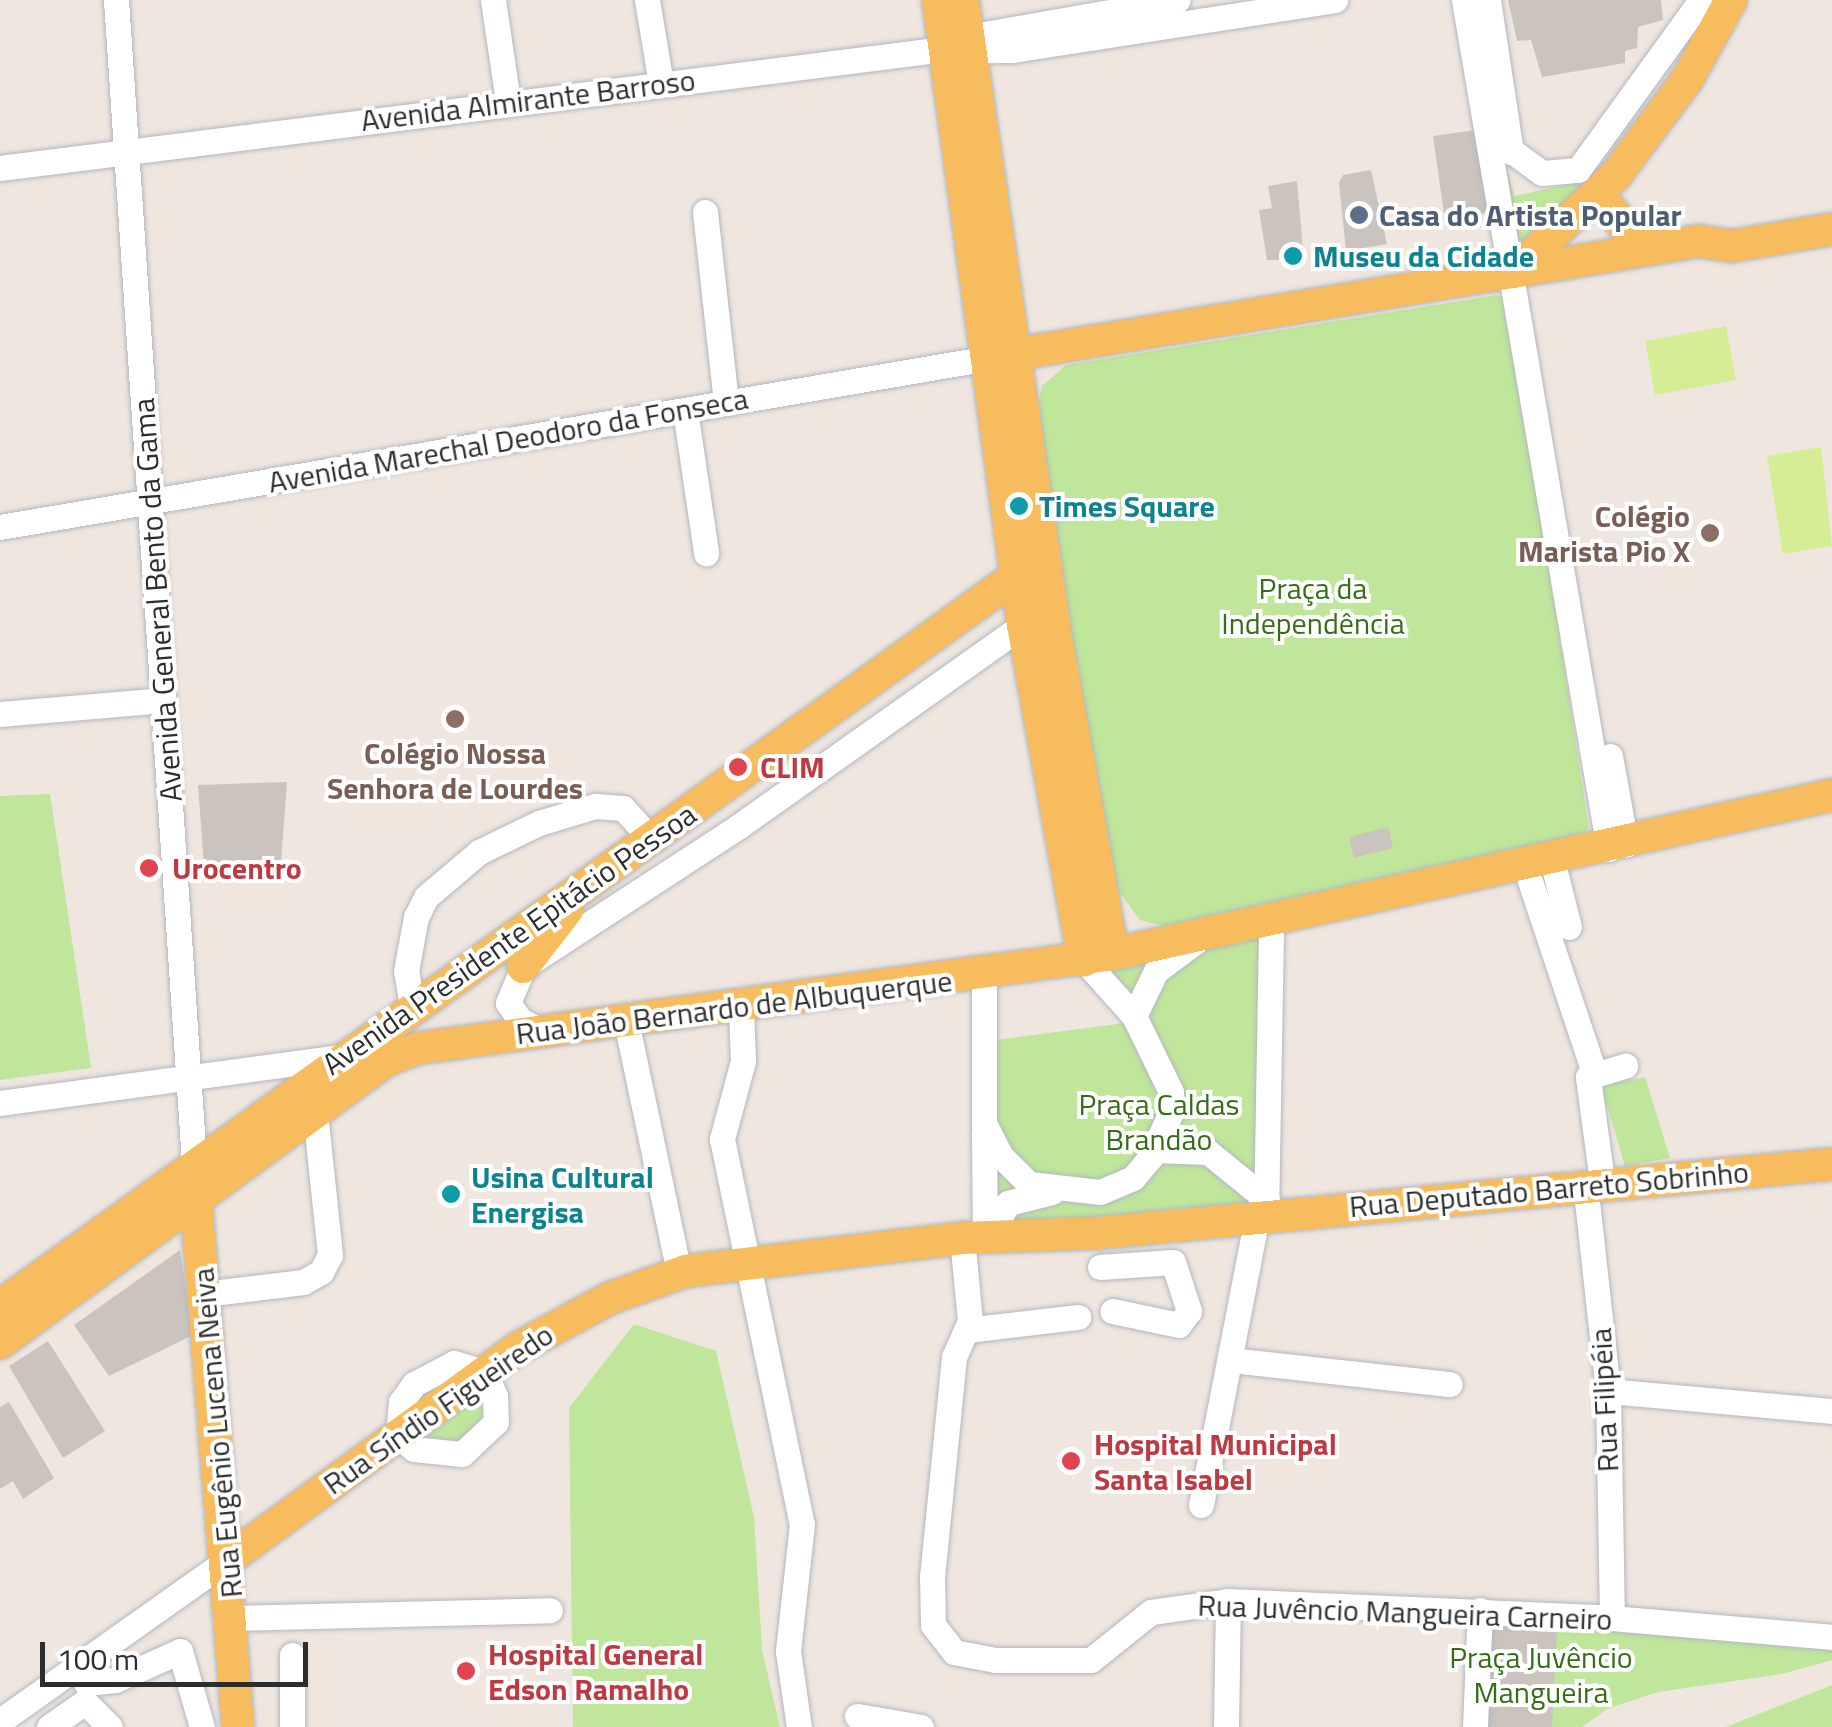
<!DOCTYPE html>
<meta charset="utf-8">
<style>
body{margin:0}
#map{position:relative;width:1832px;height:1727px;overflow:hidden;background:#efe6df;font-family:"Titillium Web",sans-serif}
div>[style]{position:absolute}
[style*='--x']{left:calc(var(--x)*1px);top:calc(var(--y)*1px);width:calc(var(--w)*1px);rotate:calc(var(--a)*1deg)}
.green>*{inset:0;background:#bfe69a}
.pitch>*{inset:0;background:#d5ee96}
.building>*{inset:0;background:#cac3be}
.roads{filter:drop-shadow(0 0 2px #b3b7c1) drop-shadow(0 0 2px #b3b7c1)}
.minor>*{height:25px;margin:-12.5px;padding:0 12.5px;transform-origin:12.5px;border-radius:12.5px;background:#fff}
.major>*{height:32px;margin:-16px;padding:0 16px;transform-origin:16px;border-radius:16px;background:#f6bc5d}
.dots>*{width:28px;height:28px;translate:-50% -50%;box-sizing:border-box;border:5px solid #fff;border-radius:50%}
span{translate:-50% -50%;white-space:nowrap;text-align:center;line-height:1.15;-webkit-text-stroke:8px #fff;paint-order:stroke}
.street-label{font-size:30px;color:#2d2d2d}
.service-label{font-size:30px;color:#4e5e75;font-weight:700}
.left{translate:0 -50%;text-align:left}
.culture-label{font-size:30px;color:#0d838f;font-weight:700}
.education-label{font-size:30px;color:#785e54;font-weight:700}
.right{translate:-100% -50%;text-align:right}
.park-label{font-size:30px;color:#366e18}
.health-label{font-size:30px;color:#be3a42;font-weight:700}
.scale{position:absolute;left:40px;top:1642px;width:268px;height:45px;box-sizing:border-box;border:5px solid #2d2d2d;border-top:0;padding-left:12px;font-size:30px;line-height:35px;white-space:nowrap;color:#2d2d2d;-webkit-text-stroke:8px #fff;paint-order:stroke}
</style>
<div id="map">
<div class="green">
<i style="clip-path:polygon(1506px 165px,1514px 196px,1580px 182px,1587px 198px,1515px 250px,1499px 166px)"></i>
<i style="clip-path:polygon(1497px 295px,1507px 299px,1589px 828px,1578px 839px,1176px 929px,1140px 920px,1117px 889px,1096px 794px,1037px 410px,1042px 386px,1066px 365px)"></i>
<i style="clip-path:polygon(50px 794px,91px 1068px,0 1080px,0 796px)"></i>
<i style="clip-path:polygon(1259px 933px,1266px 1217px,989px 1236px,995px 1040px,1125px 1023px,1105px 968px)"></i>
<i style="clip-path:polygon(1645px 1077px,1670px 1158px,1625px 1166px,1601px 1086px)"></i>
<i style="clip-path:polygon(634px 1324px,716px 1351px,754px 1517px,762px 1650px,780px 1727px,573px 1727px,569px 1408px)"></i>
<i style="clip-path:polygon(482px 1391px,483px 1423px,453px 1445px,419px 1437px)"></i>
<i style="clip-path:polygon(1491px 1619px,1832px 1644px,1832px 1660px,1782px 1674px,1658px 1692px,1607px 1709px,1582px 1727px,1486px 1727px)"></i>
<i style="clip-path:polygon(1832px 1685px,1832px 1727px,1726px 1727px)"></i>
</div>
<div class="pitch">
<i style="clip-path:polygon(1726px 326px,1736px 380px,1655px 395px,1645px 341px)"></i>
<i style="clip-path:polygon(1821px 447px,1832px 546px,1783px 554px,1767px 456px)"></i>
</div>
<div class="building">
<i style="clip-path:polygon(1508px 0,1661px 0,1663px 20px,1638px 27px,1637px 48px,1625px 51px,1625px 63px,1542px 77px,1531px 40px,1517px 41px)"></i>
<i style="clip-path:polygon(1484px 129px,1493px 210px,1446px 228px,1433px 136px)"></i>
<i style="clip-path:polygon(1371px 170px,1387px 244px,1346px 251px,1339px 183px,1343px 175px)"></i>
<i style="clip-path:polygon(1297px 181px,1304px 260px,1267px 260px,1259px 210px,1272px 208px,1268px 186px)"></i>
<i style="clip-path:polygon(287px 782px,281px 862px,204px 866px,198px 785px)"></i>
<i style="clip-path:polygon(1388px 827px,1393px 848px,1354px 858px,1349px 837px)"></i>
<i style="clip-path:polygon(180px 1250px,193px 1335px,109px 1376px,74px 1325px)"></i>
<i style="clip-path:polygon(48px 1341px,105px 1431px,63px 1458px,9px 1366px)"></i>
<i style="clip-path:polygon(9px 1402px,54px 1478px,23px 1499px,13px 1481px,0 1489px,0 1407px)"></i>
<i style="clip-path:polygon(1492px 1625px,1557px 1631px,1552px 1727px,1487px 1727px)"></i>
</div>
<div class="roads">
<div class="minor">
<i style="--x:116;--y:0;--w:1180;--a:86.16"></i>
<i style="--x:493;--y:0;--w:102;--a:81.6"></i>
<i style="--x:647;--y:0;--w:85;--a:80.5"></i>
<i style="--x:1464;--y:0;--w:861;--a:80.31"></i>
<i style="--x:1488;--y:0;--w:154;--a:81.4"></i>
<i style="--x:951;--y:40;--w:230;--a:-10"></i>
<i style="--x:1490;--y:135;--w:64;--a:36.2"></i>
<i style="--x:1542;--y:173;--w:36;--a:-5"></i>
<i style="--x:1578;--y:170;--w:210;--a:-54.1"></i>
<i style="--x:0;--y:168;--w:936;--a:-7.18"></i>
<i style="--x:929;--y:51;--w:83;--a:-0.7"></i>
<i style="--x:1012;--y:50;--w:327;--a:-8.8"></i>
<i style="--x:705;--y:212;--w:192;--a:83.7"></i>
<i style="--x:685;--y:410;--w:145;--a:81.6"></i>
<i style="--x:0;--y:527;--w:1003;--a:-9.7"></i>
<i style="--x:0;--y:714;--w:164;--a:-4.9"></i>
<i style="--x:1610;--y:756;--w:90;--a:79.8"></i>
<i style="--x:1552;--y:860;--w:69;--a:75.8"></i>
<i style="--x:1525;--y:866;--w:217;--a:71.5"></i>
<i style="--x:984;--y:976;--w:147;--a:90"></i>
<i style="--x:984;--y:1123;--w:37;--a:63"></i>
<i style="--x:1001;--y:1156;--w:40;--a:45"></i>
<i style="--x:1029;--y:1184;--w:71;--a:6.4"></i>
<i style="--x:1100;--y:1192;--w:36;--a:-23"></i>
<i style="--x:1133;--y:1178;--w:26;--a:-50"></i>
<i style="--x:1150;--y:1158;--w:51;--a:-65.5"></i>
<i style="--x:1171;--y:1112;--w:20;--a:-90"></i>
<i style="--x:1171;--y:1092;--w:85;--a:-116"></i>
<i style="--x:1134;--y:1016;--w:75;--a:-131.8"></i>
<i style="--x:412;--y:1007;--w:36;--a:-99"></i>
<i style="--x:406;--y:971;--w:55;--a:-79.5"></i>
<i style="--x:416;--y:917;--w:22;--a:-63"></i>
<i style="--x:426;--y:897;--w:70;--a:-40.3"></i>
<i style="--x:479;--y:852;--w:67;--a:-25.8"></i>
<i style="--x:539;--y:823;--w:59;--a:-16.9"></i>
<i style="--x:595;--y:806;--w:28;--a:4"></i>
<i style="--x:623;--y:808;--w:40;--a:48"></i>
<i style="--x:741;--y:1008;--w:53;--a:87.8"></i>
<i style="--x:743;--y:1061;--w:81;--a:105.1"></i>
<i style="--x:722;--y:1139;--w:393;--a:78.3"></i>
<i style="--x:802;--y:1524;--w:128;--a:96.3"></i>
<i style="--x:788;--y:1651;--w:77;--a:81.8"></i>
<i style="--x:1134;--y:1016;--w:50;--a:-63.9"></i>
<i style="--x:1156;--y:971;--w:49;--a:-36.6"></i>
<i style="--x:626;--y:1021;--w:258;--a:78.1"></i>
<i style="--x:541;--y:1031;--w:24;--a:-152"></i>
<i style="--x:520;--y:1020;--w:21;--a:-125"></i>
<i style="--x:508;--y:1003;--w:39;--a:-67"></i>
<i style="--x:523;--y:967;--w:258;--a:-33.1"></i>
<i style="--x:739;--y:826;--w:348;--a:-35.3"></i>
<i style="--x:0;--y:1103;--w:345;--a:-7.7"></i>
<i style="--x:984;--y:1131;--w:105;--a:89.5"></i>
<i style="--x:1155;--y:1150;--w:53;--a:2.2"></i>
<i style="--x:1208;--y:1152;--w:76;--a:39.1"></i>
<i style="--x:1602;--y:1181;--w:105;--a:-97.7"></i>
<i style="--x:1588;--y:1077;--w:39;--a:-17"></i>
<i style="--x:1585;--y:1183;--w:209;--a:83.7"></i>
<i style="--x:1608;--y:1391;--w:227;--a:89"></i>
<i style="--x:1266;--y:1217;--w:296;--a:-89"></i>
<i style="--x:989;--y:1236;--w:38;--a:-60"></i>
<i style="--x:1008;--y:1203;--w:45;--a:-14"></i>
<i style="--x:962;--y:1238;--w:83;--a:84.5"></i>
<i style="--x:970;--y:1321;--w:39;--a:114"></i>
<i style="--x:954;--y:1357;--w:220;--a:95.7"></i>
<i style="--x:932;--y:1576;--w:49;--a:88.8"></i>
<i style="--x:933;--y:1625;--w:34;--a:52"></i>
<i style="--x:954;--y:1652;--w:42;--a:11"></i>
<i style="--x:995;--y:1660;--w:96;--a:0"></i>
<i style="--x:1091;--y:1660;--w:77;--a:-38.7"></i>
<i style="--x:1151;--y:1612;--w:78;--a:-8.1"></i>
<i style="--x:1228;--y:1601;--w:384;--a:2.5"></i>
<i style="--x:1612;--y:1618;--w:221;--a:4.9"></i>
<i style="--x:1100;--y:1267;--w:73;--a:-3.9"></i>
<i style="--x:1173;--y:1262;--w:52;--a:71.9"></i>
<i style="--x:1189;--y:1311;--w:17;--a:126"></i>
<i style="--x:1179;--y:1325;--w:68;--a:-168.2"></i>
<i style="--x:204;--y:1294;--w:100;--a:-6.9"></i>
<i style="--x:303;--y:1282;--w:21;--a:-29"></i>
<i style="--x:321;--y:1272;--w:19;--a:-62"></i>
<i style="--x:330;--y:1255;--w:143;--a:-96"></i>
<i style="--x:967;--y:1330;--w:112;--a:-6.7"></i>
<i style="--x:1231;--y:1360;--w:220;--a:6.3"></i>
<i style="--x:454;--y:1363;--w:31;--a:17"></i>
<i style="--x:484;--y:1372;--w:26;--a:65"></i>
<i style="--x:495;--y:1396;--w:26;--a:88"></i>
<i style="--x:496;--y:1422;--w:47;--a:136.7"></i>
<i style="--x:462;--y:1454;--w:48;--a:-174.1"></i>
<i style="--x:414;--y:1449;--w:21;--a:-141"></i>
<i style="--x:398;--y:1436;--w:34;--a:-85"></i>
<i style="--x:401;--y:1402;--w:22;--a:-54"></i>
<i style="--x:414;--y:1384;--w:45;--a:-27.7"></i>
<i style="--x:1608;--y:1391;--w:225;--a:5.1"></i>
<i style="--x:1201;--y:1505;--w:292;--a:-79"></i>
<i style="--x:233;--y:1618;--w:317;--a:-1.4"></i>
<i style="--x:86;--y:1683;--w:29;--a:-6"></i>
<i style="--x:115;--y:1680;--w:71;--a:-24"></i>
<i style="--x:180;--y:1651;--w:79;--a:73.9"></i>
<i style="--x:857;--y:1716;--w:65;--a:9.8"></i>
<i style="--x:0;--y:1721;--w:277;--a:-35.3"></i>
<i style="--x:49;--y:1727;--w:44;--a:-34.8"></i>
<i style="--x:85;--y:1702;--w:35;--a:45"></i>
<i style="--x:292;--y:1727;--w:72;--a:-90"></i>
<i style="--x:1226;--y:1727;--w:126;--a:-89.1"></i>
<i style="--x:1475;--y:1727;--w:117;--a:-87.6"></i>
</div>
<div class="major">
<i style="--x:938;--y:0;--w:631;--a:82.26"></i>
<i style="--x:1023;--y:625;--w:341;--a:79.7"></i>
<i style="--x:1598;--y:194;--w:43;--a:50.7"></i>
<i style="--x:1625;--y:227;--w:39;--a:32"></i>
<i style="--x:1514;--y:272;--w:141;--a:-43.6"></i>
<i style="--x:1616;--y:175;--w:121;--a:-53.4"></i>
<i style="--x:1688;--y:78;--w:89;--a:-61.1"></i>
<i style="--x:998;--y:357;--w:711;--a:-9.4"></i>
<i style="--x:1699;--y:241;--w:33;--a:9"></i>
<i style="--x:1732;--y:246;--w:101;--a:-9.6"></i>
<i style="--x:1113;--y:954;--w:736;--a:-12.47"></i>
<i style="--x:523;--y:967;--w:72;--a:-52.3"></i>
<i style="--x:196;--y:1200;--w:529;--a:85.44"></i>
<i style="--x:0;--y:1306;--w:1255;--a:-35.69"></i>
<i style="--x:0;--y:1343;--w:479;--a:-36.2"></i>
<i style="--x:387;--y:1060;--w:34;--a:-21"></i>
<i style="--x:419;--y:1048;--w:700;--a:-7.71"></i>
<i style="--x:1113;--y:954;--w:315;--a:-100.2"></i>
<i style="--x:1057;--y:644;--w:651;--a:-98.3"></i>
<i style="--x:226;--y:1561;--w:361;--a:-36.1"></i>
<i style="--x:518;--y:1348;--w:105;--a:-28.5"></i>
<i style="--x:610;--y:1298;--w:81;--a:-19.6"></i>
<i style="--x:686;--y:1271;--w:278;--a:-6.8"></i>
<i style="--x:962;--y:1238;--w:136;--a:-2.1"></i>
<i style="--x:1098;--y:1233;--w:737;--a:-5.37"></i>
</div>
</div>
<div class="dots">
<i style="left:1359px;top:215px;background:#5c6f8a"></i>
<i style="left:1293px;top:256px;background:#0f9aa8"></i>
<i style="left:1019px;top:506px;background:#0f9aa8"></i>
<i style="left:1710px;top:533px;background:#8d6e63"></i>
<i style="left:455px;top:719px;background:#8d6e63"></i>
<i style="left:738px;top:767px;background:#e0444e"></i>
<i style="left:149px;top:868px;background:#e0444e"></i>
<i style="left:451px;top:1194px;background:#0f9aa8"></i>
<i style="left:1071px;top:1461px;background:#e0444e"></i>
<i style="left:466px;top:1671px;background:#e0444e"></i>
</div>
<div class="street-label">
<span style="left:528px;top:100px;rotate:-7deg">Avenida Almirante Barroso</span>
<span style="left:508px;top:440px;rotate:-10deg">Avenida Marechal Deodoro da Fonseca</span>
<span style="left:157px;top:600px;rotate:-94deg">Avenida General Bento da Gama</span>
<span style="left:509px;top:939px;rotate:-35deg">Avenida Presidente Epitácio Pessoa</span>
<span style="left:734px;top:1007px;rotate:-7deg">Rua João Bernardo de Albuquerque</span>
<span style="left:1549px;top:1189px;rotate:-5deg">Rua Deputado Barreto Sobrinho</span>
<span style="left:1604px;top:1400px;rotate:-93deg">Rua Filipéia</span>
<span style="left:438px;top:1409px;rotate:-35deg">Rua Síndio Figueiredo</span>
<span style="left:217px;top:1433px;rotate:-95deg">Rua Eugênio Lucena Neiva</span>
<span style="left:1405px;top:1612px;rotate:2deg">Rua Juvêncio Mangueira Carneiro</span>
</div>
<div class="service-label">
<span class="left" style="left:1379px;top:215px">Casa do Artista Popular</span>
</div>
<div class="culture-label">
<span class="left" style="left:1313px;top:256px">Museu da Cidade</span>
<span class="left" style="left:1039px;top:506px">Times Square</span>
<span class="left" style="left:471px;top:1194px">Usina Cultural<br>Energisa</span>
</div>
<div class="education-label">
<span class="right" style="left:1690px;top:533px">Colégio<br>Marista Pio X</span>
<span style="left:455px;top:770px">Colégio Nossa<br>Senhora de Lourdes</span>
</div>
<div class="park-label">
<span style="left:1313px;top:605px">Praça da<br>Independência</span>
<span style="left:1159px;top:1121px">Praça Caldas<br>Brandão</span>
<span style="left:1541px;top:1674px">Praça Juvêncio<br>Mangueira</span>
</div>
<div class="health-label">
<span class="left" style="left:760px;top:767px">CLIM</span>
<span class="left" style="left:172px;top:868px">Urocentro</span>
<span class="left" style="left:1094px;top:1461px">Hospital Municipal<br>Santa Isabel</span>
<span class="left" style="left:488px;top:1671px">Hospital General<br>Edson Ramalho</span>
</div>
<div class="scale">100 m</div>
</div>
